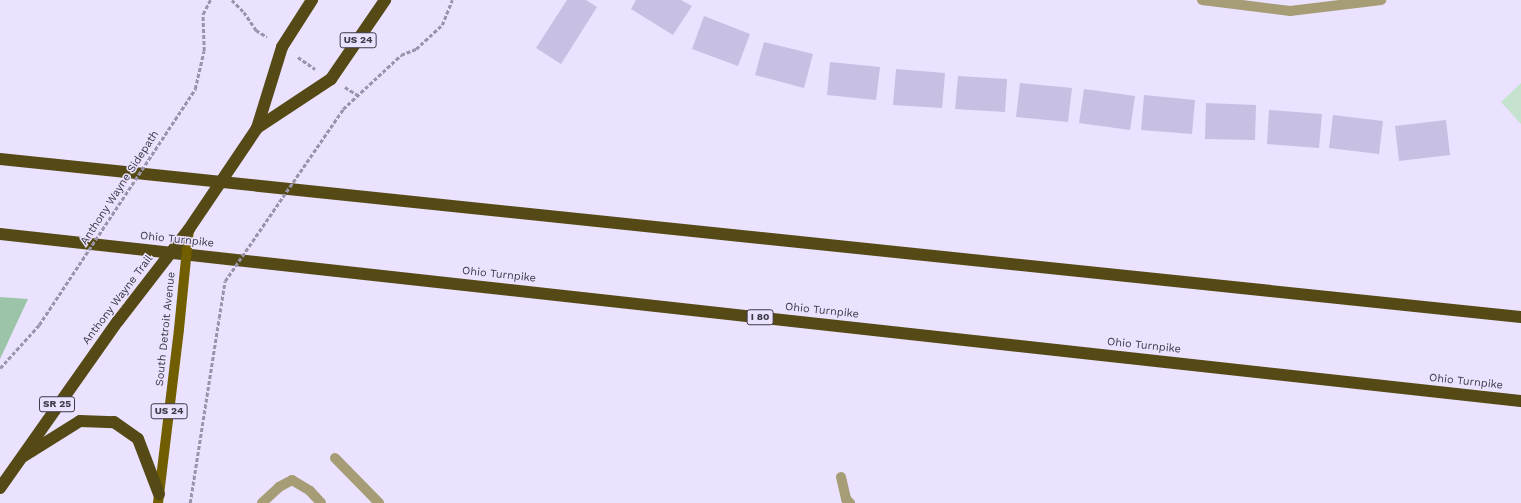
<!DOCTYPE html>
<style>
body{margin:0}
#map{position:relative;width:1521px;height:503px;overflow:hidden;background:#eae2ff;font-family:"Work Sans",sans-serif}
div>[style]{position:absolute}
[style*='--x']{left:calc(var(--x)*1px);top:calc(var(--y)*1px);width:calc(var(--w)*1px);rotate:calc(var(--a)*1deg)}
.green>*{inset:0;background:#c5e2ce}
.forest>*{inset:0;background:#9cc4a8}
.building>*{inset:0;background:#c9bfe2}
.path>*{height:2.5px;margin-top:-1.25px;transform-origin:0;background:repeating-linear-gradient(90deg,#9a94aa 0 4px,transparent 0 6px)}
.minor>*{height:10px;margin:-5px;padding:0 5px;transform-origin:5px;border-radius:5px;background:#a69d77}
.major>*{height:10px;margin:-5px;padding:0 5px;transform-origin:5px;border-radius:5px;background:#705e00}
.highway>*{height:12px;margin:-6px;padding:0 6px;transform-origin:6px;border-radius:6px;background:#554916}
.path-bridge>*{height:2.5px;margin-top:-1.25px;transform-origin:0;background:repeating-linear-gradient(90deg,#9a94aa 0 4px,transparent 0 6px)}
.major-bridge>*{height:10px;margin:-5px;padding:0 5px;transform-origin:5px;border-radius:5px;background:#705e00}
.highway-bridge>*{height:12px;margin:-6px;padding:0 6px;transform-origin:6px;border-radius:6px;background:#554916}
span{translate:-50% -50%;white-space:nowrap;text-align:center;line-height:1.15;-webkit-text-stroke:3px #eae2ff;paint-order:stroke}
.shield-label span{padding:1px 3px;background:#eae2ff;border:1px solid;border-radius:3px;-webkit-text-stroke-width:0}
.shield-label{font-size:10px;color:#3e3947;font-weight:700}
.street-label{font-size:11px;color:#3e3947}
</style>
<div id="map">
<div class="green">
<i style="clip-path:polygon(1521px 83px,1521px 124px,1501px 102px)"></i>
</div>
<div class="forest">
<i style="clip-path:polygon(0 297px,28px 299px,0 359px)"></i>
</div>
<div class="building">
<i style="clip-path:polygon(567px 0,586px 0,597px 7px,561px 64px,536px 48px)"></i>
<i style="clip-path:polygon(636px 0,681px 0,692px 6px,673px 35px,631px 9px)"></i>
<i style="clip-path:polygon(704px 16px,750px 34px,738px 66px,692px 49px)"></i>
<i style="clip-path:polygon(764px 42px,813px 54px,804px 88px,755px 75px)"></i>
<i style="clip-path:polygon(830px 62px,880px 67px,876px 100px,827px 95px)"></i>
<i style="clip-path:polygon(896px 69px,945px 73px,942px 108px,893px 105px)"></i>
<i style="clip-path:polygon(958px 76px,1007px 79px,1005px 112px,955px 109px)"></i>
<i style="clip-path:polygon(1020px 83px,1072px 88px,1068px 122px,1016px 117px)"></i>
<i style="clip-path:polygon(1084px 89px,1135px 96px,1130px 130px,1079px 123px)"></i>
<i style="clip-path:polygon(1144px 95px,1195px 100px,1192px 134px,1141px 130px)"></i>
<i style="clip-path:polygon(1206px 103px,1256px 105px,1255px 140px,1205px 139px)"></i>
<i style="clip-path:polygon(1269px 110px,1322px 114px,1319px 148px,1267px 144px)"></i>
<i style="clip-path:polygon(1333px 115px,1383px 121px,1379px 154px,1329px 148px)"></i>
<i style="clip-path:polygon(1446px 120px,1450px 155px,1399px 161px,1395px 126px)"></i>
</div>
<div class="path">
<i style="--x:232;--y:0;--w:17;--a:45"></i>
<i style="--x:244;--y:12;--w:22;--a:56"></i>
<i style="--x:256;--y:30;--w:13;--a:32"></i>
<i style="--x:298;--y:57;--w:21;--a:35"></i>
<i style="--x:345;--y:87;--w:15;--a:32"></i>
<i style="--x:195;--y:89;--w:39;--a:-77"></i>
<i style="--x:204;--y:51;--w:37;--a:-92"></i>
<i style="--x:203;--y:14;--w:16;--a:-63"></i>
<i style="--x:343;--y:109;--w:79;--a:-43"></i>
<i style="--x:401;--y:55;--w:16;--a:-22"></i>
<i style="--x:416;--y:49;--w:35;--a:-43"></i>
<i style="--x:442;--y:25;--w:27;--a:-68"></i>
<i style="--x:0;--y:368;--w:58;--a:-47.8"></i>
<i style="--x:190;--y:503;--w:187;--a:-81.1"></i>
</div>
<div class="minor">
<i style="--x:1202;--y:0;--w:89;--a:7.1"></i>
<i style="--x:1290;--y:11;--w:92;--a:-6.9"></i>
<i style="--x:335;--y:458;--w:63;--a:45.6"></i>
<i style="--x:841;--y:477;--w:23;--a:77"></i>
<i style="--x:846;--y:499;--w:6;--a:45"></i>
<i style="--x:262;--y:503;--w:23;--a:-43"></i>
<i style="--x:279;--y:487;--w:15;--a:-28"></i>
<i style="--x:292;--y:480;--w:21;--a:31"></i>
<i style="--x:310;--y:491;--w:16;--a:47"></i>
</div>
<div class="major">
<i style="--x:158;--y:503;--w:175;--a:-83.1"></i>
</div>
<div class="highway">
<i style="--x:257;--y:128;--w:89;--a:-33.5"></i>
<i style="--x:331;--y:79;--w:96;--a:-55.6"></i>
<i style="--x:257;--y:128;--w:85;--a:-72.8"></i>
<i style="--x:282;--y:47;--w:56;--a:-57.4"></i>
<i style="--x:0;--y:159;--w:1529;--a:5.93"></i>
<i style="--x:0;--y:234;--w:1530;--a:6.27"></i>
<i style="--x:24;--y:456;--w:66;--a:-32"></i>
<i style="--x:80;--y:421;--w:34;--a:2"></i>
<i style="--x:114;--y:422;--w:29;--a:35"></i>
<i style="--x:138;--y:439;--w:59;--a:69.1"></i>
<i style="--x:0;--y:488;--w:204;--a:-54.8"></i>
</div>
<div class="path-bridge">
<i style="--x:219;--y:318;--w:37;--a:-81"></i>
<i style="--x:225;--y:281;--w:209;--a:-55.5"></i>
<i style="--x:39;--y:325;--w:283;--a:-56.5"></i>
</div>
<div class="major-bridge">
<i style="--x:179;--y:329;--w:100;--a:-84.3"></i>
</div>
<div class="highway-bridge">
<i style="--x:118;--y:321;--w:116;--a:-52.3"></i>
<i style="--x:189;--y:229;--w:122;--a:-56"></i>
</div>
<div class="shield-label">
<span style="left:358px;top:40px">US 24</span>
<span style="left:760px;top:317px">I 80</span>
<span style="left:57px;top:404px">SR 25</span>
<span style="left:169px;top:411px">US 24</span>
</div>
<div class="street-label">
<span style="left:120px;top:188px;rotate:-57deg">Anthony Wayne Sidepath</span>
<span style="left:177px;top:240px;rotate:6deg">Ohio Turnpike</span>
<span style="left:499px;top:275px;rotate:6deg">Ohio Turnpike</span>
<span style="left:118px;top:300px;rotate:-53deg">Anthony Wayne Trail</span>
<span style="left:822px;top:311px;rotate:6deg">Ohio Turnpike</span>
<span style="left:166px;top:329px;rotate:-84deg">South Detroit Avenue</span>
<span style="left:1144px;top:346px;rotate:6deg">Ohio Turnpike</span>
<span style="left:1466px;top:382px;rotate:6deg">Ohio Turnpike</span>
</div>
</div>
